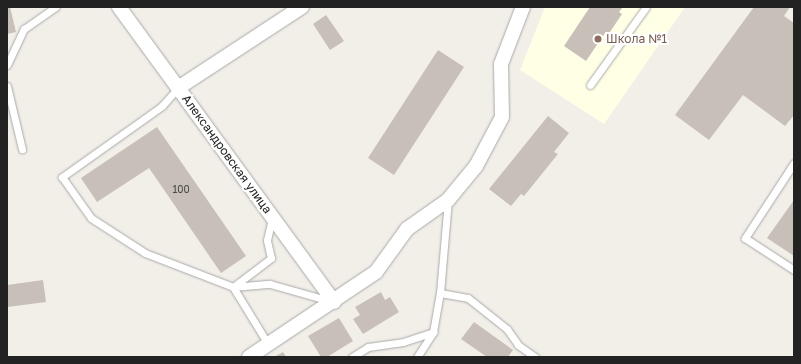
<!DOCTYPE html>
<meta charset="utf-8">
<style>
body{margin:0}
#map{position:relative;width:801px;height:364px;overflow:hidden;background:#f2efe9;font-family:"Golos Text",sans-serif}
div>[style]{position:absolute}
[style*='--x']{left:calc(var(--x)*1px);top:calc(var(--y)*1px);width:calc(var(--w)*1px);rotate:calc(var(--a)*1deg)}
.education>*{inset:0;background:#ffffe5}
.building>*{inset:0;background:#c7bfb8}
.roads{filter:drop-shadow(0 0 1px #a9a9a9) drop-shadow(0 0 1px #a9a9a9)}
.lane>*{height:7px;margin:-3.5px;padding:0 3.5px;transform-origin:3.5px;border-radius:3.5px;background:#fff}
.street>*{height:14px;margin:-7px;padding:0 7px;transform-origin:7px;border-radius:7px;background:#fff}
.dots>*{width:11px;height:11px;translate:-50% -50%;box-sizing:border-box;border:2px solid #fff;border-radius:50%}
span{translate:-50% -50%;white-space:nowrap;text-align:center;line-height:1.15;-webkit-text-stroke:4px #fff;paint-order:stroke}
.number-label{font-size:10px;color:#4b4948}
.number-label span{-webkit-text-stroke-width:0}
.education-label{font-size:12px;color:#785e54}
.left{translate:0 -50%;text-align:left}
.street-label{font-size:12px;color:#222}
.frame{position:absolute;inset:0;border:8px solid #222;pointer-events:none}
</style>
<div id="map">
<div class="education">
<i style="clip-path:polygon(545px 7px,685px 7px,604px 124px,520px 70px)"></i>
</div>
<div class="building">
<i style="clip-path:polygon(7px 7px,10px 7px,16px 32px,7px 34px)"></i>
<i style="clip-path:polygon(590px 7px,623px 7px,619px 12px,622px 14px,608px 35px,605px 33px,586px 61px,564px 46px)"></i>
<i style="clip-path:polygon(754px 7px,790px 7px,784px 16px,794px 23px,794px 115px,785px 126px,743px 95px,709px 140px,675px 115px)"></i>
<i style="clip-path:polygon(326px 15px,344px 41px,330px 50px,313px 24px)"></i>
<i style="clip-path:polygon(438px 50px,464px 67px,394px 175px,368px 158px)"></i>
<i style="clip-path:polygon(548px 116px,569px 133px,554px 152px,558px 154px,524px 196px,521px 194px,511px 206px,489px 189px)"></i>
<i style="clip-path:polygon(157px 127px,246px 256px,221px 273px,149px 168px,97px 202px,81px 178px)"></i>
<i style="clip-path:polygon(794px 200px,794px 256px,767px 238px)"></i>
<i style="clip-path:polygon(43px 280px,46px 302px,7px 307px,7px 285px)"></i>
<i style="clip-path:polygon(381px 292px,385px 300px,390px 297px,399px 312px,363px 334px,353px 319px,360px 315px,355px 307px)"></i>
<i style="clip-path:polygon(339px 318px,353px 341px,327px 357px,321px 357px,308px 336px)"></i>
<i style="clip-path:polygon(474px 322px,513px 350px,508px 357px,487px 357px,461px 339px)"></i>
<i style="clip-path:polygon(283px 352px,286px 357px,274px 357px)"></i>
</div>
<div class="roads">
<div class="lane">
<i style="--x:7;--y:65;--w:40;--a:-65"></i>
<i style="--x:24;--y:29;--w:39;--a:-35"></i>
<i style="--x:590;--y:85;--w:96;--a:-54.3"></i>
<i style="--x:7;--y:86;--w:65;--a:76.6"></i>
<i style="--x:178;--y:88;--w:24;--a:132"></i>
<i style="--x:162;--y:106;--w:123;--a:144.6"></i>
<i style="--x:62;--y:177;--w:50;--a:54.7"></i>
<i style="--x:91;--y:218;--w:64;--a:32.9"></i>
<i style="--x:145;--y:253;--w:94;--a:21.1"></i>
<i style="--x:233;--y:287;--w:37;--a:-5"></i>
<i style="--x:270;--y:284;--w:62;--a:15.8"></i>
<i style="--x:794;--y:163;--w:90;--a:123.2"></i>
<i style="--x:745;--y:238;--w:59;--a:33.1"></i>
<i style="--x:440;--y:293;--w:28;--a:10"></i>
<i style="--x:468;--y:298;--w:50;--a:38.5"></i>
<i style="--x:507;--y:329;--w:19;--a:55"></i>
<i style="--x:518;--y:345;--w:21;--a:35"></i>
<i style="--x:268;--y:344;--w:67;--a:-121.6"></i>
<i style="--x:233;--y:287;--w:48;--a:-37.3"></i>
<i style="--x:271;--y:258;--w:18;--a:-103"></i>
<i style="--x:267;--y:240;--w:23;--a:-77"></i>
<i style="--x:352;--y:357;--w:19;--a:-32"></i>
<i style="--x:368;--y:347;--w:35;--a:-8"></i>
<i style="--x:403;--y:342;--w:32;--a:-18"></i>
<i style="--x:417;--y:357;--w:30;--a:-57"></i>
<i style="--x:433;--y:332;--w:40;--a:-80"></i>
<i style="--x:440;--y:293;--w:93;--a:-85.1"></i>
</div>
<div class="street">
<i style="--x:119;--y:7;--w:365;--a:53.9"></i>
<i style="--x:178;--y:88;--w:148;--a:-33.2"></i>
<i style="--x:249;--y:357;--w:153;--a:-33.8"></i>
<i style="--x:376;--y:272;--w:53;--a:-54.2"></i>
<i style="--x:407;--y:229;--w:50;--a:-35.3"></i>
<i style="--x:448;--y:200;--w:44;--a:-50.5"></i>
<i style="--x:476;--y:166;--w:55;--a:-62"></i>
<i style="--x:502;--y:117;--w:53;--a:-91.1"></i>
<i style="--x:501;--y:64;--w:61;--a:-68.9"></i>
</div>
</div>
<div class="dots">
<i style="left:598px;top:39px;background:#8d6e63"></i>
</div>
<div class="number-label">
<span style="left:181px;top:190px">100</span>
</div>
<div class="education-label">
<span class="left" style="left:606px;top:39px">Школа №1</span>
</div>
<div class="street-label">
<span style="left:227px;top:154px;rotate:54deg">Александровская улица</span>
</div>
<div class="frame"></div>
</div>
